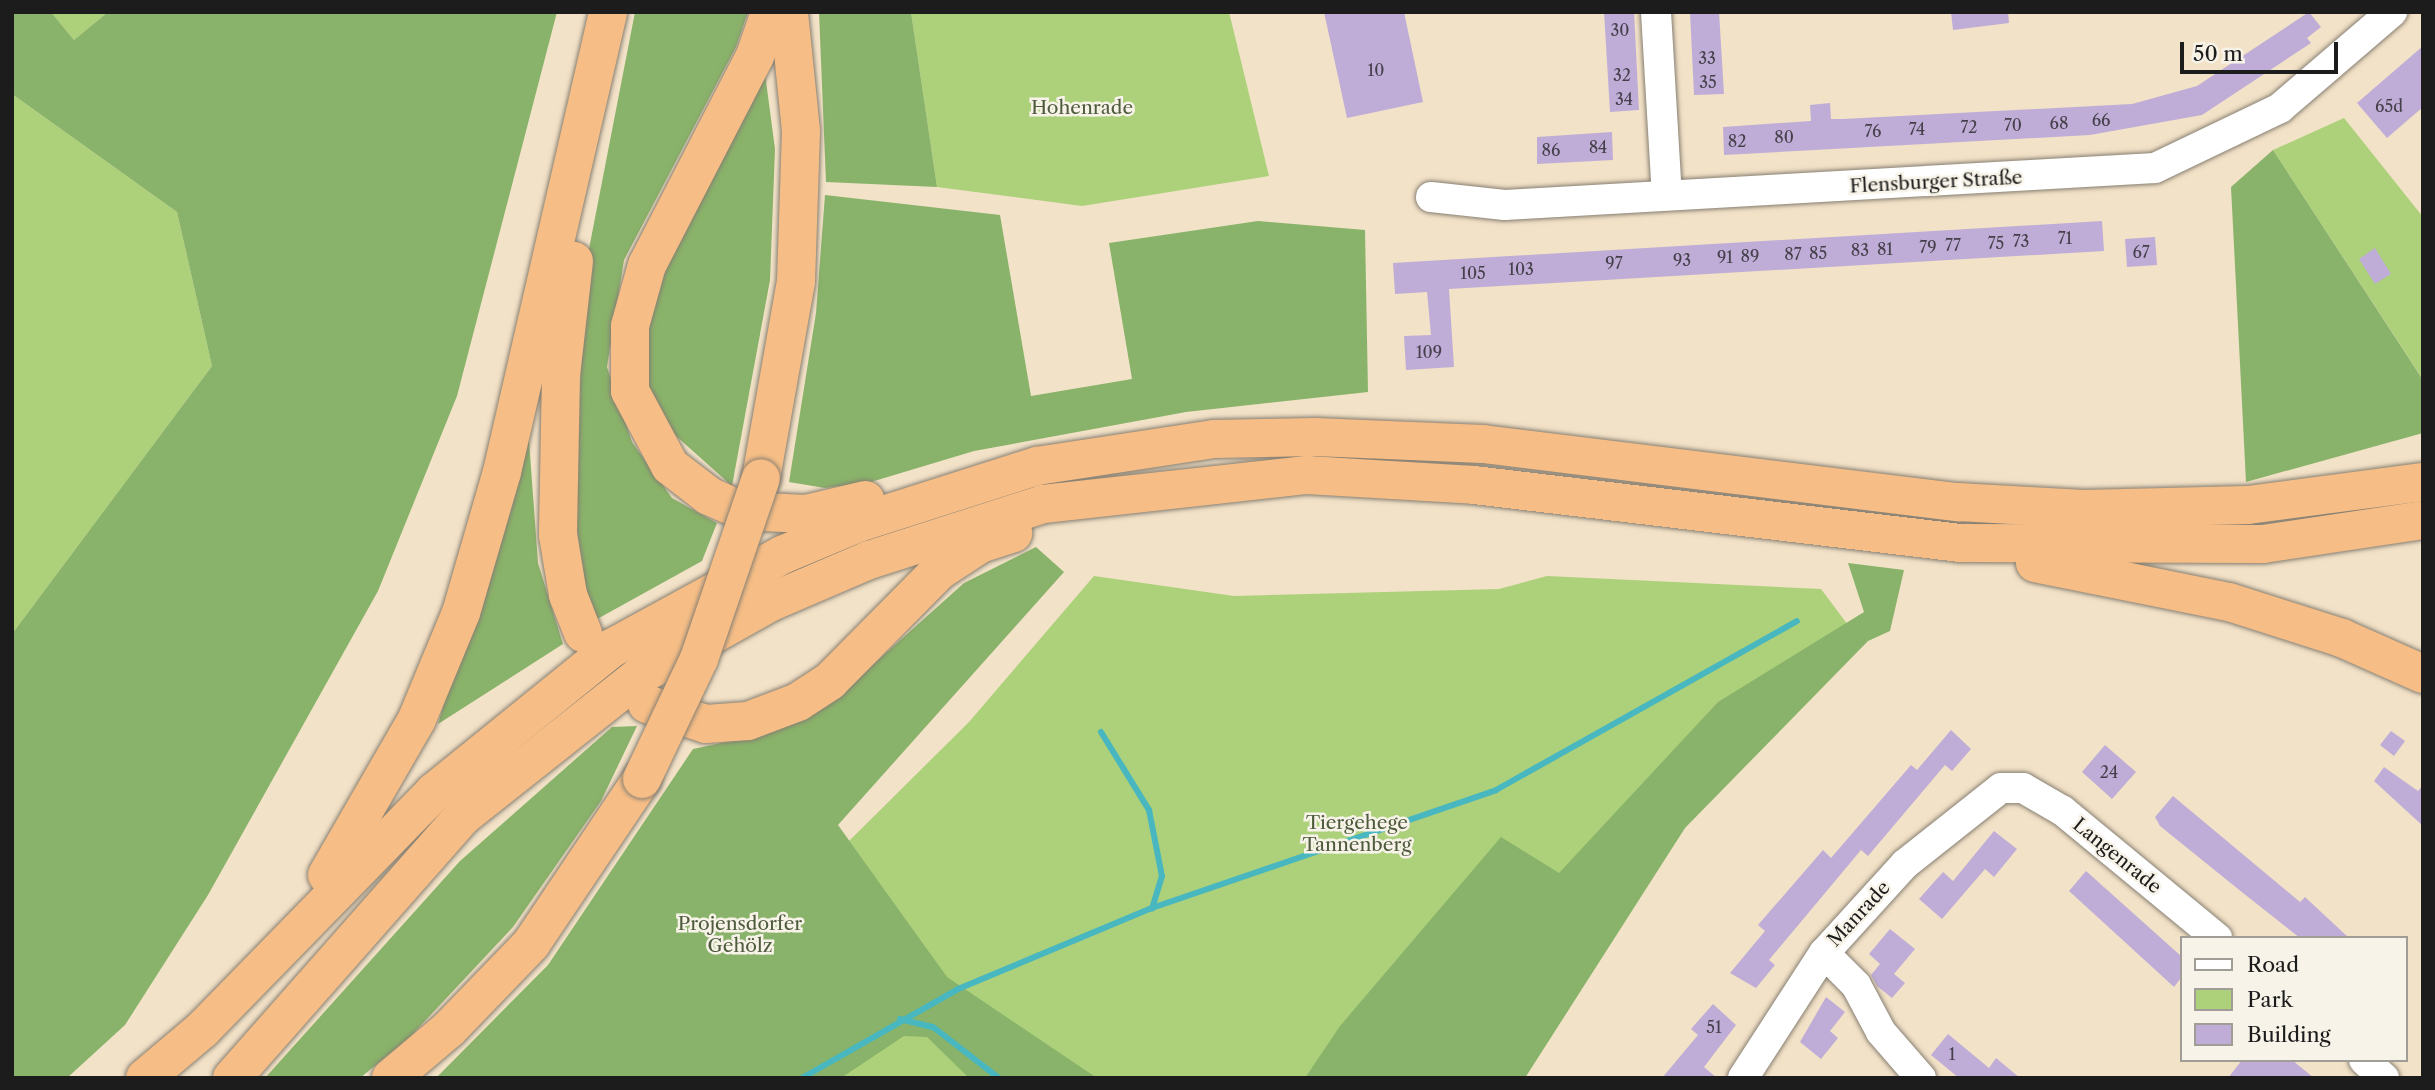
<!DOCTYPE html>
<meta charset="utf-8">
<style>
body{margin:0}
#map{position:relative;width:2435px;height:1090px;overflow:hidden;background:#f2e2c7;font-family:"Libre Caslon Text",serif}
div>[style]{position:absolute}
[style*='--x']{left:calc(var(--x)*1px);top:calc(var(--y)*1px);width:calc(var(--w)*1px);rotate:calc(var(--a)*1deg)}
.green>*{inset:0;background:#acd17a}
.forest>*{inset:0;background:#89b36a}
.stream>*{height:6px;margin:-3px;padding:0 3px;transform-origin:3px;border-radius:3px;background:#48b7c0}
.building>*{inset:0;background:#bfadd7}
.roads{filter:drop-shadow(0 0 2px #877f72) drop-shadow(0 0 2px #877f72)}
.minor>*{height:30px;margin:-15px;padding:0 15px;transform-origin:15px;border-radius:15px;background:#fff}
.highway>*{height:38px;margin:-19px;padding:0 19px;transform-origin:19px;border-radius:19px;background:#f6be86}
.bridges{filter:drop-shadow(0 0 2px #877f72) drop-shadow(0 0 2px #877f72)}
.highway-bridge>*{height:38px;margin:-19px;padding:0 19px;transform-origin:19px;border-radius:19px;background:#f6be86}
span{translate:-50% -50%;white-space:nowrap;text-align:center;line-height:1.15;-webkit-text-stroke:5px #f7f3e8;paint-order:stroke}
.number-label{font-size:16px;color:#45404b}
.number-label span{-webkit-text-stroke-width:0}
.park-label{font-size:19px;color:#4e5b3d}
.street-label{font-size:19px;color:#1c1c1c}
.frame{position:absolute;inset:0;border:14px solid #1c1c1c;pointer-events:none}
.legend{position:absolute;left:2180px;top:936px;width:228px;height:126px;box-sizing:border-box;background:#f7f3e8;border:2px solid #9f9d96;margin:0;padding:9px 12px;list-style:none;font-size:21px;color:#1c1c1c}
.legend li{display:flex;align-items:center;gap:14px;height:35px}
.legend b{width:35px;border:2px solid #9f9d96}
.scale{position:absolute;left:2180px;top:42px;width:158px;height:32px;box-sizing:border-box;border:4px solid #1c1c1c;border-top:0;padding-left:9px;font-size:21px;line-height:24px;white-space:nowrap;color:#1c1c1c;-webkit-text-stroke:5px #f7f3e8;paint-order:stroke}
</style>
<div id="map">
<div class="green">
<i style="clip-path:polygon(51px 12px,108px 12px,74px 40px)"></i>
<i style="clip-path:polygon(911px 12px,1229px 12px,1269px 176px,1082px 206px,937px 187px)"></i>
<i style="clip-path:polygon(12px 94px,177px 212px,212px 366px,12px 634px)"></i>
<i style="clip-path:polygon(2344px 118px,2423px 217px,2422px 378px,2273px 150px)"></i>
<i style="clip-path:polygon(1094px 576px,1234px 596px,1499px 589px,1547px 576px,1821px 589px,1851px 629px,1665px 811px,1491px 1078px,769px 1078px,933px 958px,849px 841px,969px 722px)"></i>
</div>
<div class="forest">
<i style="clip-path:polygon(12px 12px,51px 12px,74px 40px,108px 12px,557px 12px,457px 396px,378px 591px,208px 895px,125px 1025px,67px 1078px,12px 1078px,12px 634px,212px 366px,177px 212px,12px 94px)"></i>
<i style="clip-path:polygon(635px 12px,748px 12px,736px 47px,624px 260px,607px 367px,632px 442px,672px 498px,717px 523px,702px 561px,590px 623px,573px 500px,588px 254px)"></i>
<i style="clip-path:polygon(819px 12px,911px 12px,937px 187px,826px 182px)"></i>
<i style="clip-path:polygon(764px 66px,775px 149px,770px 280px,732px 486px,666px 427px,646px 384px,648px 340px,652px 301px,669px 259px)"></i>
<i style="clip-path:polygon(2273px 150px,2423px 380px,2423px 433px,2246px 482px,2231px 187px)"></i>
<i style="clip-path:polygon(825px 195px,1000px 215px,1031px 396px,1132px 379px,1109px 243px,1258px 221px,1365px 230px,1368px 392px,1186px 412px,974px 451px,871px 482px,825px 488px,789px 482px,816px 313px)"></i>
<i style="clip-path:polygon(528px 427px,538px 563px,563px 644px,438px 724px)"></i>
<i style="clip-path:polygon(1036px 547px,1064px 572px,838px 825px,947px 977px,1097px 1078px,969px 1078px,927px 1037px,904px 1036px,841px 1078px,436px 1078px,548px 965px,693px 749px,772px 732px,829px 704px,964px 583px)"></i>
<i style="clip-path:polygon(1848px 563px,1904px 570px,1890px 631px,1868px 641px,1685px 828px,1525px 1078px,1305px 1078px,1340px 1026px,1501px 837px,1559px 873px,1718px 702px,1864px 612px)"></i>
<i style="clip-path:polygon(637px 726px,601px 801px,513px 927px,409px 1038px,360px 1078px,265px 1078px,460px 861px,612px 727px)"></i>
</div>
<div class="stream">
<i style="--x:1101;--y:732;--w:92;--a:58.4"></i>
<i style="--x:1149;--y:810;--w:67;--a:78.9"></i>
<i style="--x:1162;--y:876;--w:34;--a:107"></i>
<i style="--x:900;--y:1019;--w:34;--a:14"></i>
<i style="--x:933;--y:1027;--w:83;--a:37.7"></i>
<i style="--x:802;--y:1078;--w:180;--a:-29.7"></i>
<i style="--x:958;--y:989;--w:210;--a:-22.7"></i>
<i style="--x:1152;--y:908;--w:364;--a:-18.9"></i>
<i style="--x:1496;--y:790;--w:345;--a:-29.3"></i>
</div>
<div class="building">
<i style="clip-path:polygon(1324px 12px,1404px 12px,1423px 102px,1347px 118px)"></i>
<i style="clip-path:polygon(1604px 12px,1634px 12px,1639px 110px,1610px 112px)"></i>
<i style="clip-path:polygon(1690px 12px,1719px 12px,1724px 94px,1694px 95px)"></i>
<i style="clip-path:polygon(1951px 12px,2008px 12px,2009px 23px,1953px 30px)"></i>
<i style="clip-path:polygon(2309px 12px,2321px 27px,2307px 38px,2311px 43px,2202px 115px,2090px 135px,1724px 155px,1723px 127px,1811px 121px,1810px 105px,1830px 103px,1831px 119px,1843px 119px,2132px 104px,2197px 86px)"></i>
<i style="clip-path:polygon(2423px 46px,2423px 107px,2387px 138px,2357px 103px)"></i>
<i style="clip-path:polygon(1612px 132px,1613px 160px,1537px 164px,1537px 137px)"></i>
<i style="clip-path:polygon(2102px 221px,2104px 251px,1449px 289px,1454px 367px,1406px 370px,1404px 336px,1431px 335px,1427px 292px,1395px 294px,1393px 263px)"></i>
<i style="clip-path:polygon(2155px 237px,2157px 265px,2127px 267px,2125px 239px)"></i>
<i style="clip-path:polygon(2375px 248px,2391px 274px,2375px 284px,2359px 259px)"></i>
<i style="clip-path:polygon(1951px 730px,1971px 749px,1952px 771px,1945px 765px,1868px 856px,1861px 850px,1769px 960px,1775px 965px,1756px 988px,1730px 973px,1765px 931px,1758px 925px,1823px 850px,1831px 858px,1911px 765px,1917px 770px)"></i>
<i style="clip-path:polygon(2391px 731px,2405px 741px,2394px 756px,2380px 745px)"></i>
<i style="clip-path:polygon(2105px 745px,2136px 772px,2112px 799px,2082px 772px)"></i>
<i style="clip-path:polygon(2384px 767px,2418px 791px,2423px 785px,2423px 826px,2374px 781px)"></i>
<i style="clip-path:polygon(2173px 796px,2300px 902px,2305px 897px,2349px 938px,2300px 938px,2243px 893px,2160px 826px,2155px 817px)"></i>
<i style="clip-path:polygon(1994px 831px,2017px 849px,1994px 877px,1985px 869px,1942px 919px,1919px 899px,1943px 872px,1953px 881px)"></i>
<i style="clip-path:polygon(2086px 871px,2181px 956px,2181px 978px,2174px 987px,2069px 891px)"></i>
<i style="clip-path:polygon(1890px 929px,1915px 949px,1894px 974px,1905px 983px,1892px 998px,1877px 986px,1871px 975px,1880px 964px,1869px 954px)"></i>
<i style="clip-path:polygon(1826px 997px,1845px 1012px,1830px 1031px,1838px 1038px,1821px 1059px,1800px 1042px)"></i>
<i style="clip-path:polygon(1713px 1004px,1736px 1025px,1704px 1067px,1717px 1078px,1662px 1078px,1698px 1035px,1691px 1029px)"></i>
<i style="clip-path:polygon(1948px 1034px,1989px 1068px,1996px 1058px,2020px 1078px,1959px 1078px,1931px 1055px)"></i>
<i style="clip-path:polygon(2242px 1060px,2292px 1060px,2314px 1078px,2228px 1078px)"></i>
</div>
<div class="roads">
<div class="minor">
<i style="--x:1656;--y:12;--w:183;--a:86.6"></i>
<i style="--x:1431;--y:197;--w:74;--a:6.2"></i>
<i style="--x:1505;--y:205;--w:651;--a:-3.26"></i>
<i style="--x:2155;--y:168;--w:139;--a:-25.6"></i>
<i style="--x:2280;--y:108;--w:148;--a:-40.6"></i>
<i style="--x:1824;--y:953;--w:45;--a:45"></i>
<i style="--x:1856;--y:985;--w:53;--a:62"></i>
<i style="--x:1881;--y:1032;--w:61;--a:49"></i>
<i style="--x:2364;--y:1060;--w:27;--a:42"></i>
<i style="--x:1743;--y:1078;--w:149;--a:-57.1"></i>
<i style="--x:1824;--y:953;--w:120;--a:-47.7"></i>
<i style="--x:1905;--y:864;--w:122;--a:-38.4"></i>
<i style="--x:2001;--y:788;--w:22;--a:0"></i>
<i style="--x:2023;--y:788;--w:46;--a:29.9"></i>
<i style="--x:2063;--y:811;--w:200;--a:39.5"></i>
</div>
<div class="highway">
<i style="--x:770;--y:12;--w:46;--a:108.8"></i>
<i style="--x:755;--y:56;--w:235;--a:117.3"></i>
<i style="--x:647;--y:265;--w:63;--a:105.6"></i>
<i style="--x:630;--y:326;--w:65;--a:90"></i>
<i style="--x:630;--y:391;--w:85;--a:61.9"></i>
<i style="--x:670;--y:466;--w:49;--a:37.6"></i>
<i style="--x:709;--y:496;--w:37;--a:24"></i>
<i style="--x:743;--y:511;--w:63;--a:2.7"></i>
<i style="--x:806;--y:514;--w:61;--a:-13.3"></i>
<i style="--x:574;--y:261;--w:115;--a:96.5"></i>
<i style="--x:561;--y:375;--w:160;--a:91.1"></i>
<i style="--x:558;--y:535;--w:61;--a:80.5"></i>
<i style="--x:568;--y:595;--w:41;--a:68.5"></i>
<i style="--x:761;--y:478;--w:199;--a:-79.9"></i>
<i style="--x:796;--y:282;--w:151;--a:-88.1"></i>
<i style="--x:801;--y:131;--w:120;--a:-95.8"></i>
<i style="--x:2035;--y:563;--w:198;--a:11.4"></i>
<i style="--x:2229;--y:602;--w:119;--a:17.7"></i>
<i style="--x:2342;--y:638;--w:89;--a:24"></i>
<i style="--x:647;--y:704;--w:62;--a:18.7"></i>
<i style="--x:706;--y:724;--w:42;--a:-4.1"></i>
<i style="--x:748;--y:721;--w:53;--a:-20.8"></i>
<i style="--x:798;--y:702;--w:38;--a:-33"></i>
<i style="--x:830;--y:681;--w:155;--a:-45.3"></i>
<i style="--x:939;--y:571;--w:49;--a:-33.4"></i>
<i style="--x:980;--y:544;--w:35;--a:-18"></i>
<i style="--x:327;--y:875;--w:180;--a:-60"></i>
<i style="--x:417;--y:719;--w:115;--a:-67.5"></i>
<i style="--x:461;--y:613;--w:147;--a:-73.8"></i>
<i style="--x:502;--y:472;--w:472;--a:-77"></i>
<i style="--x:145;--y:1078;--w:76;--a:-40.2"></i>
<i style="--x:203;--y:1029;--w:331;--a:-45.7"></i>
<i style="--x:434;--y:792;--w:229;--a:-39"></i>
<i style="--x:612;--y:648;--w:194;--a:-28.7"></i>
<i style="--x:782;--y:555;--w:82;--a:-22.8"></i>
<i style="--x:858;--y:523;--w:188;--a:-17.7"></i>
<i style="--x:1037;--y:466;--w:179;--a:-8.7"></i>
<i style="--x:1214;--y:439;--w:101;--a:-1.1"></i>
<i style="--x:1315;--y:437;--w:168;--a:2.4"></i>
<i style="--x:1483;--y:444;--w:479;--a:7"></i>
<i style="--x:1958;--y:502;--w:126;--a:3.2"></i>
<i style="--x:2084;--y:509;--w:164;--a:-1.4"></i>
<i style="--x:2248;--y:505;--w:177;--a:-7.5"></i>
<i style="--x:232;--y:1078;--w:349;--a:-48.6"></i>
<i style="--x:463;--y:816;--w:227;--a:-38.4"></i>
<i style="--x:641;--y:675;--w:149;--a:-29.3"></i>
<i style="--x:771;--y:602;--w:107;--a:-23.2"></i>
<i style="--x:869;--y:560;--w:183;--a:-17.8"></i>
<i style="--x:1043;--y:504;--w:266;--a:-6.3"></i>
<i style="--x:1307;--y:475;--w:167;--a:3.4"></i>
<i style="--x:1474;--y:485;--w:488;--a:6.8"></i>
<i style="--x:1959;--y:543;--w:304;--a:0.2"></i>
<i style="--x:2263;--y:544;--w:162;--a:-8.5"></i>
<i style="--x:391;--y:1078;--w:76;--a:-40.2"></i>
<i style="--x:449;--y:1029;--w:118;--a:-46"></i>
<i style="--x:531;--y:944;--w:199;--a:-56.1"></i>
</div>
</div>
<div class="bridges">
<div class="highway-bridge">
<i style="--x:642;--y:779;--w:133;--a:-64.6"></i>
<i style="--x:699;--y:659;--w:191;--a:-71.1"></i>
</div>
</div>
<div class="number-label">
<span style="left:1620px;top:30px">30</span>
<span style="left:1707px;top:58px">33</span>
<span style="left:1376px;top:70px">10</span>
<span style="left:1622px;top:75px">32</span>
<span style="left:1708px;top:82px">35</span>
<span style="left:1624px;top:99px">34</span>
<span style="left:2389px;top:106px">65d</span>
<span style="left:2101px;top:120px">66</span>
<span style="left:2059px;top:123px">68</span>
<span style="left:2013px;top:125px">70</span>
<span style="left:1969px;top:127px">72</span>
<span style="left:1917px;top:129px">74</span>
<span style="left:1873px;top:131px">76</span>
<span style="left:1784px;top:137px">80</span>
<span style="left:1737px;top:141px">82</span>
<span style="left:1598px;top:147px">84</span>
<span style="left:1551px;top:150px">86</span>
<span style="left:2065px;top:238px">71</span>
<span style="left:2021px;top:241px">73</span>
<span style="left:1996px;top:243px">75</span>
<span style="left:1953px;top:245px">77</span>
<span style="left:1928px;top:247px">79</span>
<span style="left:1885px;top:249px">81</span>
<span style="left:1860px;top:250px">83</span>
<span style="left:2141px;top:252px">67</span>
<span style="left:1818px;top:253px">85</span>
<span style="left:1793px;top:254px">87</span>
<span style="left:1750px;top:256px">89</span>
<span style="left:1725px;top:257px">91</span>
<span style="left:1682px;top:260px">93</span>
<span style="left:1614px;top:263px">97</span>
<span style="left:1521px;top:269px">103</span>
<span style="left:1473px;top:273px">105</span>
<span style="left:1429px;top:352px">109</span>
<span style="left:2109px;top:772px">24</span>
<span style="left:1714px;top:1027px">51</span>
<span style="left:1952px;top:1054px">1</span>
</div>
<div class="park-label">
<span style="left:1082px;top:108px">Hohenrade</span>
<span style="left:1357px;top:834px">Tiergehege<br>Tannenberg</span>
<span style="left:740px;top:935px">Projensdorfer<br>Gehölz</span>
</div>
<div class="street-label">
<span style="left:1936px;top:182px;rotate:-3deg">Flensburger Straße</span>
<span style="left:2117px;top:856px;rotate:39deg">Langenrade</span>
<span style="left:1859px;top:914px;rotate:-47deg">Manrade</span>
</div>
<div class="frame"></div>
<ul class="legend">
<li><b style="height:9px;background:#fff"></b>Road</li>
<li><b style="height:19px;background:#acd17a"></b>Park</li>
<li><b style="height:19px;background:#bfadd7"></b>Building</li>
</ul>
<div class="scale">50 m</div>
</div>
